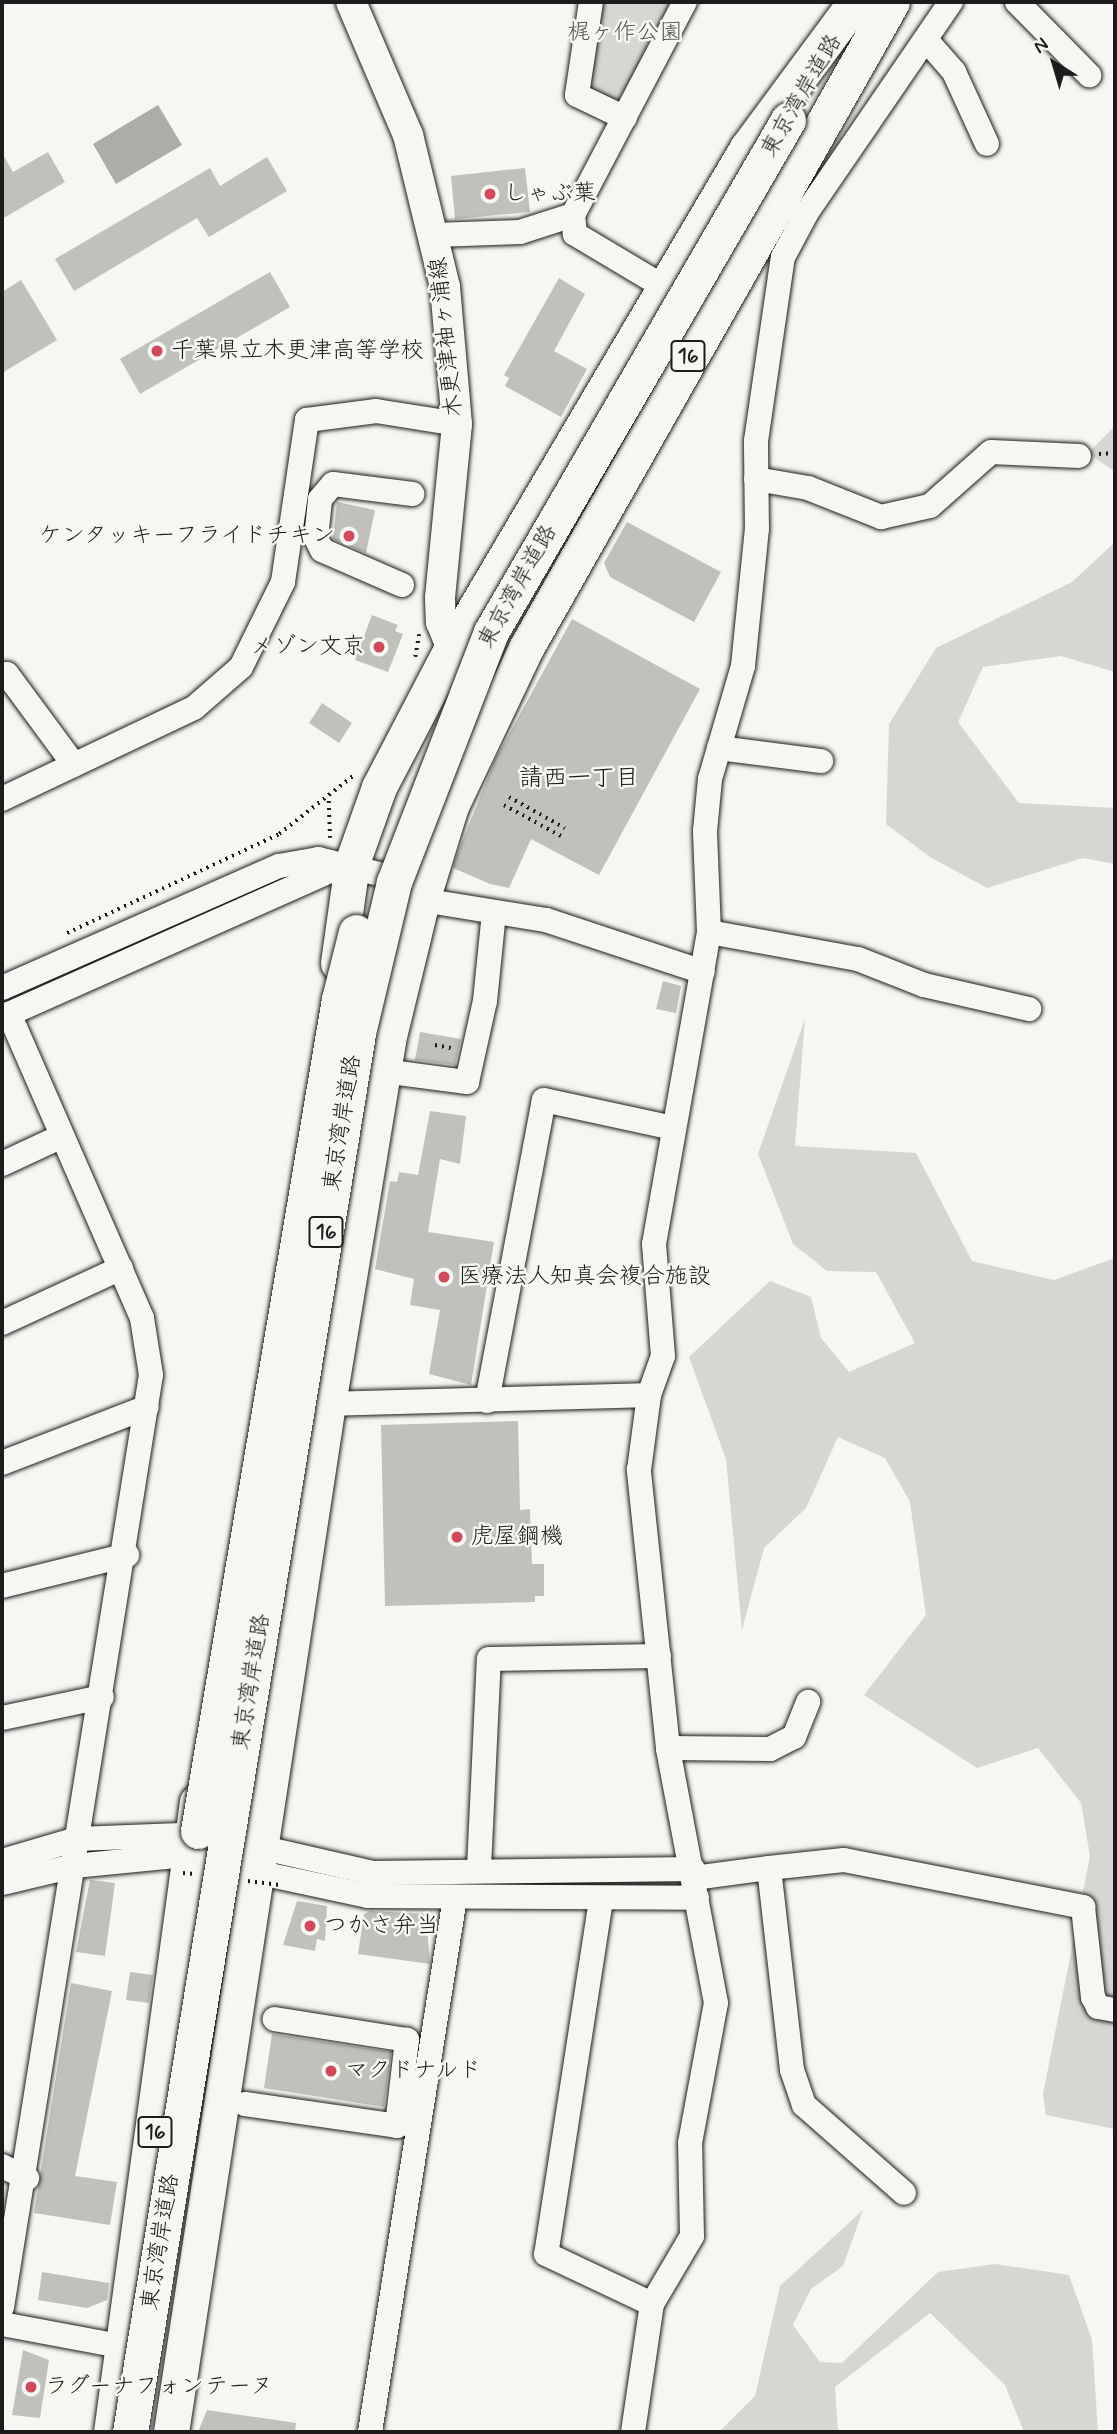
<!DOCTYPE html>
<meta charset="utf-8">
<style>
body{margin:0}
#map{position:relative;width:1117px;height:2434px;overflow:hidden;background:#f6f6f2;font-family:Mynerve,"Klee One",sans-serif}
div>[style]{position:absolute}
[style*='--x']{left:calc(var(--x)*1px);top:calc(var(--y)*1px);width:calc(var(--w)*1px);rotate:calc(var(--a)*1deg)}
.green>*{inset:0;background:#d6d6d2}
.water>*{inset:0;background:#acaca9}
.stream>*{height:6px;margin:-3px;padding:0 3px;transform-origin:3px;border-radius:3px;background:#acaca9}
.building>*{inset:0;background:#c0c0bd}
.path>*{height:3.5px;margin-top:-1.75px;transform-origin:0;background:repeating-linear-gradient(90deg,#1c1c1c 0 2px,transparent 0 7px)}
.roads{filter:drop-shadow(0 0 2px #1c1c1c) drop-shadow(0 0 2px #1c1c1c)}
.minor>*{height:24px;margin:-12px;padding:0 12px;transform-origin:12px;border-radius:12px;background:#f6f6f2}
.major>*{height:30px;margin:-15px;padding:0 15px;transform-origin:15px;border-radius:15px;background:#f6f6f2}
.highway>*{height:35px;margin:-17.5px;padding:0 17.5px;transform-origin:17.5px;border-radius:17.5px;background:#f6f6f2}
.path-bridge>*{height:3.5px;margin-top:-1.75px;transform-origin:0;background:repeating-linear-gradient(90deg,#1c1c1c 0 2px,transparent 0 7px)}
.bridges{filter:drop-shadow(0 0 2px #1c1c1c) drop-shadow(0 0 2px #1c1c1c)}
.highway-bridge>*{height:35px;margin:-17.5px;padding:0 17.5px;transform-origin:17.5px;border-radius:17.5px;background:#f6f6f2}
.dots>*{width:19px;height:19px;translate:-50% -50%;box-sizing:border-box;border:4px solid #f6f6f2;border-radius:50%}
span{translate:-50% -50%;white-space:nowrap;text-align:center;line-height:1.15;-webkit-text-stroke:5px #f6f6f2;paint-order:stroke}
.shield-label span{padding:2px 5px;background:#f6f6f2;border:2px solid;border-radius:5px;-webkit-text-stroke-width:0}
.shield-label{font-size:21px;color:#1c1c1c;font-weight:700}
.park-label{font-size:23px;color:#545453}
.street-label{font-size:23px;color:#1c1c1c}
.poi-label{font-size:23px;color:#1c1c1c}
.left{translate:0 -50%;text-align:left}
.right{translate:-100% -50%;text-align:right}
.neighbourhood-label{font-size:24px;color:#1c1c1c}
.frame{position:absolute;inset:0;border:4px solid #1c1c1c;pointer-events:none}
.north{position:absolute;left:1019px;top:28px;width:70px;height:70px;-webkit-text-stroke:5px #f6f6f2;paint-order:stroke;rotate:323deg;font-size:19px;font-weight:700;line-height:28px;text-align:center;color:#1c1c1c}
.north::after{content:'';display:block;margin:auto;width:24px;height:32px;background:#1c1c1c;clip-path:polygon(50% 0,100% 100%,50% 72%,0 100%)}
</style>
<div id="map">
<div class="green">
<i style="clip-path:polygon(601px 2px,673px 2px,624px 109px,586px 91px)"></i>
<i style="clip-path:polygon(1115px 426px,1115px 472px,1088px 453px)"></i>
<i style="clip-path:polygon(1115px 542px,1115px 672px,1061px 656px,983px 667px,958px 722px,1019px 803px,1115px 808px,1115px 864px,1083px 858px,987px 888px,930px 857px,886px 824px,889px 724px,936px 648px,1072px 582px)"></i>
<i style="clip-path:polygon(805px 1019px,795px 1146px,916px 1153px,972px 1261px,1054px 1280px,1115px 1258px,1115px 2129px,1046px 2115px,1043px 2094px,1090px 1856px,1081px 1803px,1038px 1748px,977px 1768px,864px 1695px,926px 1615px,910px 1502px,885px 1458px,838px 1437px,806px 1508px,764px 1548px,742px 1630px,726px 1459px,689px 1357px,770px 1281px,811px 1297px,821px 1338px,849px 1372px,915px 1343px,876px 1272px,827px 1271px,793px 1244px,758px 1154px)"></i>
<i style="clip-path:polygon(863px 2210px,843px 2266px,811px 2289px,793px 2325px,820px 2362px,842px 2363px,938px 2272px,995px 2264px,1069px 2275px,1092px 2340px,1098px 2432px,1024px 2432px,1005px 2385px,930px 2313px,835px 2387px,838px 2432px,719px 2432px,755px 2396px,780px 2286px)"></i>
</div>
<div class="water">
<i style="clip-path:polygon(158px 105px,182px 145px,116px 184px,93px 144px)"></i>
</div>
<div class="stream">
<i style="--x:473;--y:1884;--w:215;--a:0"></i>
</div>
<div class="building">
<i style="clip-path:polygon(48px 152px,65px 182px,2px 219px,2px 153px,13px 172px)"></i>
<i style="clip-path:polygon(267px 157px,287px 191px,209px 237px,197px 218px,74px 291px,55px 259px,210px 168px,220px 186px)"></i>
<i style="clip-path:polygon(525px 168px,530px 212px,455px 219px,451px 176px)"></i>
<i style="clip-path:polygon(270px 272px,290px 307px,140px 394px,120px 359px)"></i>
<i style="clip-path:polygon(559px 278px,585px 294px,554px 351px,587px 369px,561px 417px,505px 386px,509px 378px,504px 375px)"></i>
<i style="clip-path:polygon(21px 280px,57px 340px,2px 373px,2px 292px)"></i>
<i style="clip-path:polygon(337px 502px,375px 510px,366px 553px,333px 539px)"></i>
<i style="clip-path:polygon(627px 522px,721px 572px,694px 622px,610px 577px,604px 563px)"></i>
<i style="clip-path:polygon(372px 615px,398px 625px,395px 631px,403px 634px,388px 672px,355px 660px)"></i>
<i style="clip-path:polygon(572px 619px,700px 689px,599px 875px,531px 839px,509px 888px,490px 884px,453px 868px,456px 857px,495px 760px)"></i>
<i style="clip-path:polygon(322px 703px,352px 723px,339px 743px,309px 723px)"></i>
<i style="clip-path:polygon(663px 981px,681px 986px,676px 1013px,656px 1009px)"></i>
<i style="clip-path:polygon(420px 1032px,461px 1039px,455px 1065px,415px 1060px)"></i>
<i style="clip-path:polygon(430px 1111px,466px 1116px,460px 1164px,440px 1159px,428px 1232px,494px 1242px,471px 1385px,429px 1374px,440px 1310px,410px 1305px,414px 1279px,375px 1269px,390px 1181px,397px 1182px,399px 1172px,418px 1175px)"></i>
<i style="clip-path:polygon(518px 1421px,520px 1510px,530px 1509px,532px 1564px,544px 1564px,544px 1596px,535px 1596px,535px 1602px,385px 1606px,381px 1425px)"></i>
<i style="clip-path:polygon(90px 1880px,115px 1883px,105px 1956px,76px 1952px)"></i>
<i style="clip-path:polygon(297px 1901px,327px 1906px,325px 1941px,317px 1939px,315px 1951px,283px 1945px)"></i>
<i style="clip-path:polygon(370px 1911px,426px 1914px,430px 1964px,358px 1954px,364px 1914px)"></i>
<i style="clip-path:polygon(130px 1972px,153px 1975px,149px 2003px,126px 2000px)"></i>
<i style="clip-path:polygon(71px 1983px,112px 1991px,75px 2176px,117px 2182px,110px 2225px,34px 2213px)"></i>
<i style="clip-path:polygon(272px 2034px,391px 2052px,384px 2107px,264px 2088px)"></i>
<i style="clip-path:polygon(42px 2272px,109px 2283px,107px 2300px,87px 2308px,38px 2300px)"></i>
<i style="clip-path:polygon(23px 2350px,49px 2360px,40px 2418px,12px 2415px)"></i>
<i style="clip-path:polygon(207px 2410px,296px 2423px,295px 2432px,198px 2432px)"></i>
</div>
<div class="path">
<i style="--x:1099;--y:454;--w:16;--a:-4"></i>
<i style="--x:415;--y:657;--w:23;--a:-80"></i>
<i style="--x:509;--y:797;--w:64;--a:29"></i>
<i style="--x:329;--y:801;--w:37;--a:88"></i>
<i style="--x:504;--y:805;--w:65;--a:28.5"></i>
<i style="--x:67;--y:933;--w:234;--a:-25"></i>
<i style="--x:279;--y:834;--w:94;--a:-38.1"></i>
<i style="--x:435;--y:1045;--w:16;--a:11"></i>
</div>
<div class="roads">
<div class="minor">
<i style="--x:591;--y:2;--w:94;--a:98.6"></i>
<i style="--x:577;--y:95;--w:53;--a:25.6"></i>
<i style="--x:1017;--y:2;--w:103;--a:45.4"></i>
<i style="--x:928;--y:42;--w:40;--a:49"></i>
<i style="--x:954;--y:72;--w:79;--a:65.4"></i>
<i style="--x:435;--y:235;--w:85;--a:-2"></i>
<i style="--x:520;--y:232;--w:56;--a:-17.8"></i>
<i style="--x:664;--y:287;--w:104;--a:-149.2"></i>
<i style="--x:575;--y:234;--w:19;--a:-96"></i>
<i style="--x:573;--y:215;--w:241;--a:-62.3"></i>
<i style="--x:756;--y:479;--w:53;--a:9.8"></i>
<i style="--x:808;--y:488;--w:79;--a:21.7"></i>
<i style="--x:881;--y:517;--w:50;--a:-12.7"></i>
<i style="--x:930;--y:506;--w:81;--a:-41.5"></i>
<i style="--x:991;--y:452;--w:88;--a:2.6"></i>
<i style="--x:402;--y:585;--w:87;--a:-156.4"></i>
<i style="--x:322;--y:550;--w:13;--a:-117"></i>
<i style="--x:316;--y:538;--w:39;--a:-84"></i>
<i style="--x:320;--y:499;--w:20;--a:-49"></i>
<i style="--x:333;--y:484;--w:80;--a:7.2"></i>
<i style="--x:2;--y:676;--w:5;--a:-22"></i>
<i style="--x:7;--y:674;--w:113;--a:53.6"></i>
<i style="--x:719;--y:748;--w:103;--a:7.3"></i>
<i style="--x:2;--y:799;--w:212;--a:-25.4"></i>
<i style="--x:194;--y:708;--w:62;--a:-41.1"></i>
<i style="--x:241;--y:667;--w:95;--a:-63.7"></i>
<i style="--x:283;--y:582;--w:164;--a:-81.6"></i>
<i style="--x:307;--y:420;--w:70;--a:-7.4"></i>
<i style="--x:376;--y:411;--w:82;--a:9.1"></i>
<i style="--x:709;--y:932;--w:151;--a:10.3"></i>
<i style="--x:858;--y:959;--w:71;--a:21.5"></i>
<i style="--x:924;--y:985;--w:108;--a:12.9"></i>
<i style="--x:2;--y:988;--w:303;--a:-23.8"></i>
<i style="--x:279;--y:866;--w:40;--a:-10"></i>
<i style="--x:318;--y:859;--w:72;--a:13.7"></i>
<i style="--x:388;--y:876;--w:42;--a:35.2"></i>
<i style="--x:422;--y:900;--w:126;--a:9.2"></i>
<i style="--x:546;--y:920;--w:165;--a:18.3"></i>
<i style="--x:2;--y:1017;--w:364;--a:-24"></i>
<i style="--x:383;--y:1071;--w:85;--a:7.5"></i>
<i style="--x:467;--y:1082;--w:83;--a:-77.5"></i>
<i style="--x:485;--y:1001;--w:89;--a:-84.2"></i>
<i style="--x:2;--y:1164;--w:66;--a:-25"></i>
<i style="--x:2;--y:1323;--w:131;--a:-24.8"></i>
<i style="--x:487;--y:1401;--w:306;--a:-79.3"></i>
<i style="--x:544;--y:1100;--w:132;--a:12.2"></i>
<i style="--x:328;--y:1404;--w:321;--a:-1.6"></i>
<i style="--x:2;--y:1463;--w:155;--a:-21.1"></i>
<i style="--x:2;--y:1586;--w:129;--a:-13.9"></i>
<i style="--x:2;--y:1718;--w:102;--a:-11.9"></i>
<i style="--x:668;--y:1748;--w:102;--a:0.6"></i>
<i style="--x:770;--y:1749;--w:27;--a:-27"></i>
<i style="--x:794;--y:1737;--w:38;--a:-68"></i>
<i style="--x:246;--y:1844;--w:130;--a:12.9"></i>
<i style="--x:373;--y:1873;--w:320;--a:-0.7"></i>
<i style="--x:2;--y:1861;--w:78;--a:-16.3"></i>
<i style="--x:77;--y:1839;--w:130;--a:-2.2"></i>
<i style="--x:479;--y:1868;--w:209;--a:-87.3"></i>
<i style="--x:489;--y:1659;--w:170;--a:-1"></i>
<i style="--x:769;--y:1868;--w:75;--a:-6.1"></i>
<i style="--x:844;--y:1860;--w:244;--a:11.1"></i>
<i style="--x:1083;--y:1907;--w:91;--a:83.7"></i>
<i style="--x:1093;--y:1997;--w:11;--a:63"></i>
<i style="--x:1098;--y:2007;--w:17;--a:10"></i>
<i style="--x:242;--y:1869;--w:129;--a:12.1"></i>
<i style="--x:368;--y:1896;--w:329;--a:0.3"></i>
<i style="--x:694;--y:1878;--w:76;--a:-7.6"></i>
<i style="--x:769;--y:1868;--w:203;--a:83.5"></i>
<i style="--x:792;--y:2070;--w:37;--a:71"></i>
<i style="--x:804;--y:2105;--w:133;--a:41.3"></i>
<i style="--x:2;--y:1883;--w:74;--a:-13.3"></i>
<i style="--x:74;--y:1866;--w:102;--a:-5.6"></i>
<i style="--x:176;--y:1856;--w:27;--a:8"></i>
<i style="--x:601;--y:1900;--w:358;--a:98.8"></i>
<i style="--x:546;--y:2254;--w:117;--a:25.3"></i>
<i style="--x:245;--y:2104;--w:154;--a:8.2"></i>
<i style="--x:397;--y:2126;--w:87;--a:-83.4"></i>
<i style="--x:407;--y:2040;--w:134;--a:-171"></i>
<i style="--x:2;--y:2166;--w:28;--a:26"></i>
<i style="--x:2;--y:2307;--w:944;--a:-80.92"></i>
<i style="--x:151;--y:1375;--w:58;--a:-99"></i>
<i style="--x:142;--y:1318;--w:332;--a:-113.6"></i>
<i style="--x:2;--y:2324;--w:125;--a:10.6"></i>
<i style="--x:370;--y:2432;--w:541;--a:-80.96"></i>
<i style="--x:633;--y:2432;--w:129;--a:-81.6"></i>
<i style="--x:652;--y:2304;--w:79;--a:-59.5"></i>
<i style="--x:692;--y:2236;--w:93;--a:-91.2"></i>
<i style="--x:690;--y:2143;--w:142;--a:-79.5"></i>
<i style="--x:716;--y:2003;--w:259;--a:-100.7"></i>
<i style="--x:668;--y:1748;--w:280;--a:-96"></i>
<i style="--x:639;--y:1470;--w:76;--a:-82.4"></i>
<i style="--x:649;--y:1395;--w:41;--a:-70.3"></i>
<i style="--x:663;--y:1356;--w:112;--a:-94.6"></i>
<i style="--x:654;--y:1244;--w:317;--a:-80"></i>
<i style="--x:709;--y:932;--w:101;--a:-92.3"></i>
<i style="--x:705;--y:831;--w:52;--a:-84.5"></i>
<i style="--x:710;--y:779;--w:118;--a:-73.7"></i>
<i style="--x:743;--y:666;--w:138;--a:-84.2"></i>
<i style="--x:757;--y:529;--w:88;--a:-90.7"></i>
<i style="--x:756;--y:441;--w:186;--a:-81.7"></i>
<i style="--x:783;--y:257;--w:51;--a:-61.9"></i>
<i style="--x:807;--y:212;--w:255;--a:-55.6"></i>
</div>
<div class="major">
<i style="--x:351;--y:2;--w:145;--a:66.8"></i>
<i style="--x:408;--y:135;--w:156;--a:76.3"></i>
<i style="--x:445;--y:287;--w:138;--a:85"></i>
<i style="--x:457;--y:424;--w:175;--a:95.6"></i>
<i style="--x:440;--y:598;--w:24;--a:88"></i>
<i style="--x:441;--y:622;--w:48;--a:67.8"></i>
</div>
<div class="highway">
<i style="--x:338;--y:963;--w:101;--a:-82"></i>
<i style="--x:352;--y:863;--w:81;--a:-70.4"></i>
<i style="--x:379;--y:787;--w:153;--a:-62.4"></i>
<i style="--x:450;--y:651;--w:584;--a:-59.44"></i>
<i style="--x:747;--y:148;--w:182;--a:-53.5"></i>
<i style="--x:111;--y:2432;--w:636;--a:-82.23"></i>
<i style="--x:171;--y:2432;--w:1040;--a:-81.32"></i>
<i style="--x:328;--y:1404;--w:369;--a:-80.6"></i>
<i style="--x:388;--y:1040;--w:144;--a:-76.3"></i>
<i style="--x:422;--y:900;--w:98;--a:-72.9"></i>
<i style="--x:451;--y:806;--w:175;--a:-64.6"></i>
<i style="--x:526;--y:648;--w:742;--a:-60.47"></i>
</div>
</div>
<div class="path-bridge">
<i style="--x:183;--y:1873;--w:12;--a:5"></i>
<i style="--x:248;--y:1881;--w:32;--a:7"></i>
</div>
<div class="bridges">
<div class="highway-bridge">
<i style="--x:198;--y:1831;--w:844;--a:-80.38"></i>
<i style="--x:339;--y:999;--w:69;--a:-75.8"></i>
<i style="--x:130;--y:2432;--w:1417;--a:-80.74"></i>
<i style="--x:358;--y:1033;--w:155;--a:-76.6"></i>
<i style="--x:394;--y:882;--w:268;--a:-68.8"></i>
<i style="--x:491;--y:632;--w:592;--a:-59.88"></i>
</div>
</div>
<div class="dots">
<i style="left:490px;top:194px;background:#d1495b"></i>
<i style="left:157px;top:351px;background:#d1495b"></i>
<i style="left:349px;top:536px;background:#d1495b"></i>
<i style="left:379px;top:647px;background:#d1495b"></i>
<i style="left:444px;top:1277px;background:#d1495b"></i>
<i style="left:457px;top:1537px;background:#d1495b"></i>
<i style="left:310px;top:1926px;background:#d1495b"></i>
<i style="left:331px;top:2071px;background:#d1495b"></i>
<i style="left:31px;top:2387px;background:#d1495b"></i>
</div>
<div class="shield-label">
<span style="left:688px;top:356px">16</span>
<span style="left:326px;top:1232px">16</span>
<span style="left:155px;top:2132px">16</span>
</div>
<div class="park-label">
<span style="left:625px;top:33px">梶ヶ作公園</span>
</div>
<div class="street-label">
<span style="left:802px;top:96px;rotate:-60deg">東京湾岸道路</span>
<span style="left:447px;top:337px;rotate:-96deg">木更津袖ヶ浦線</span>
<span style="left:518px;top:587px;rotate:-61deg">東京湾岸道路</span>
<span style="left:343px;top:1123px;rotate:-81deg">東京湾岸道路</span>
<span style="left:252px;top:1682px;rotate:-81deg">東京湾岸道路</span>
<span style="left:161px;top:2242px;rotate:-81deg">東京湾岸道路</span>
</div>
<div class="poi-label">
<span class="left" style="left:504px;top:194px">しゃぶ葉</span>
<span class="left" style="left:171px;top:351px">千葉県立木更津高等学校</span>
<span class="right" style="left:335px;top:536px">ケンタッキーフライドチキン</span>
<span class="right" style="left:365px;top:647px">メゾン文京</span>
<span class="left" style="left:458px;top:1277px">医療法人知真会複合施設</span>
<span class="left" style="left:471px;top:1537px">虎屋鋼機</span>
<span class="left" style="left:324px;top:1926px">つかさ弁当</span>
<span class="left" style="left:345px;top:2071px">マクドナルド</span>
<span class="left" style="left:45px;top:2387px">ラグーナフォンテーヌ</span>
</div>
<div class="neighbourhood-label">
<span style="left:579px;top:779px">請西一丁目</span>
</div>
<div class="frame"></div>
<div class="north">N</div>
</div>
